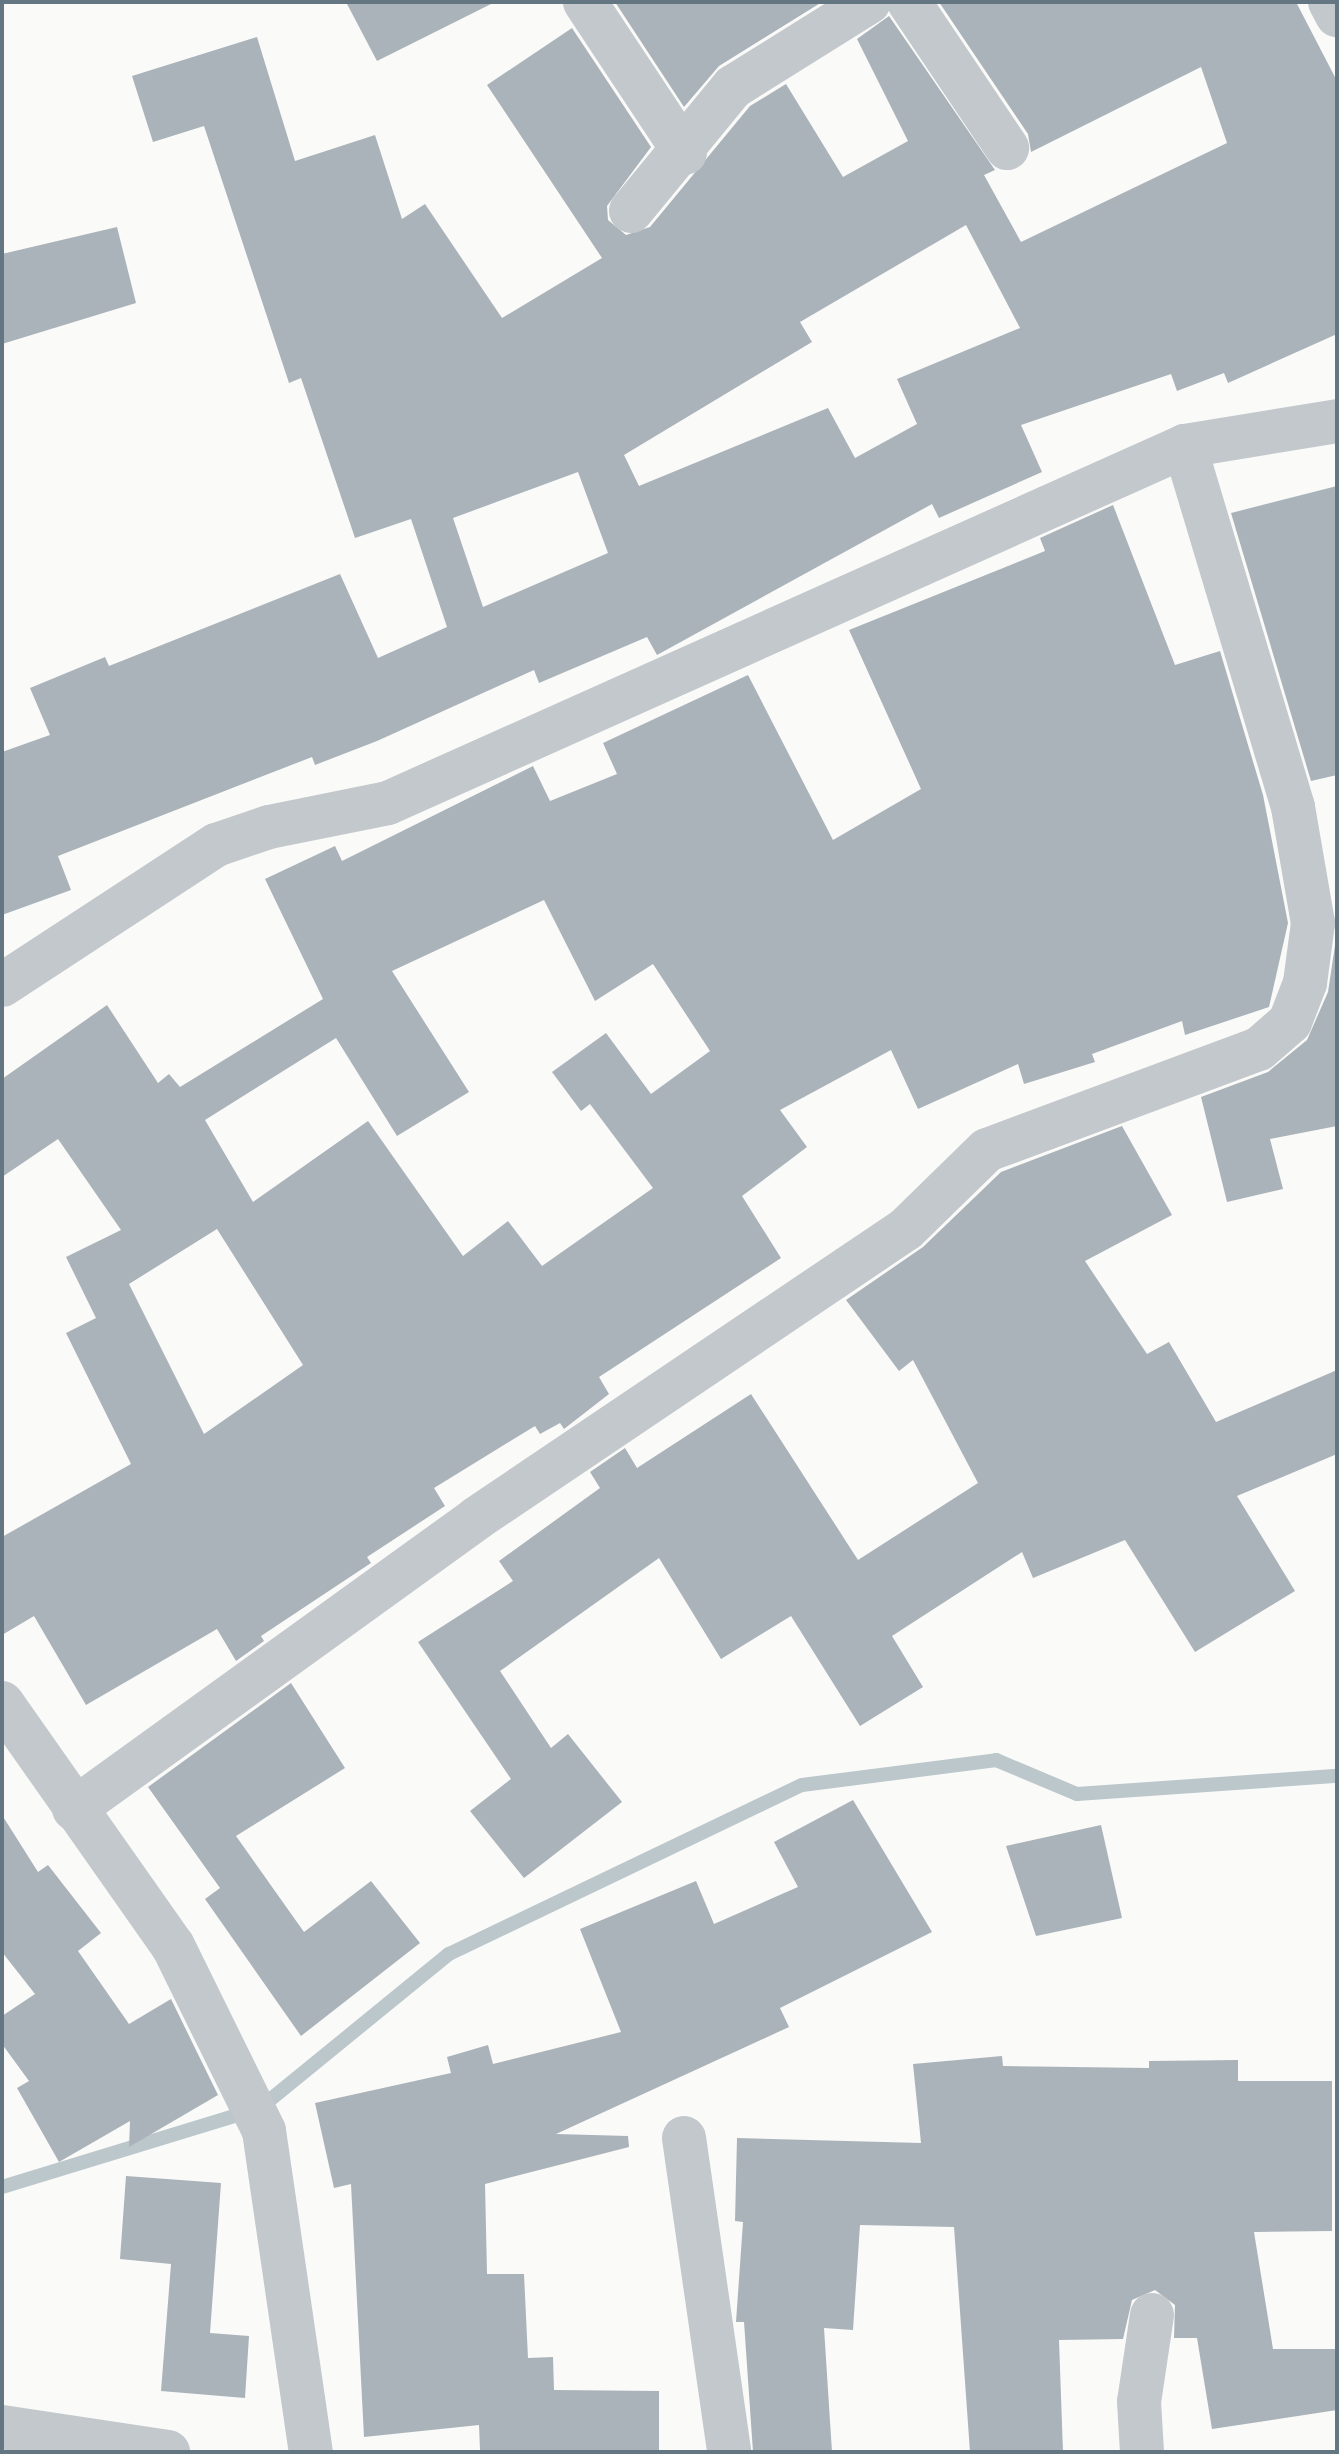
<!DOCTYPE html>
<style>
body{margin:0}
#map{position:relative;width:1339px;height:2454px;overflow:hidden;background:#fafaf8;font-family:"Source Sans 3",sans-serif}
div>[style]{position:absolute}
[style*='--x']{left:calc(var(--x)*1px);top:calc(var(--y)*1px);width:calc(var(--w)*1px);rotate:calc(var(--a)*1deg)}
.stream>*{height:14px;margin:-7px;padding:0 7px;transform-origin:7px;border-radius:7px;background:#bbc7cb}
.building>*{inset:0;background:#aab3b9}
.street>*{height:44px;margin:-22px;padding:0 22px;transform-origin:22px;border-radius:22px;background:#c3c8cc}
span{translate:-50% -50%;white-space:nowrap;text-align:center;line-height:1.15;-webkit-text-stroke:8px #fff;paint-order:stroke}
.frame{position:absolute;inset:0;border:4px solid #657683;pointer-events:none}
</style>
<div id="map">
<div class="stream">
<i style="--x:2;--y:2187;--w:270;--a:-17"></i>
<i style="--x:260;--y:2108;--w:244;--a:-39.2"></i>
<i style="--x:449;--y:1954;--w:391;--a:-25.6"></i>
<i style="--x:802;--y:1785;--w:196;--a:-7.3"></i>
<i style="--x:996;--y:1760;--w:88;--a:22.8"></i>
<i style="--x:1077;--y:1794;--w:261;--a:-4"></i>
</div>
<div class="building">
<i style="clip-path:polygon(346px 2px,495px 2px,377px 61px)"></i>
<i style="clip-path:polygon(615px 2px,822px 2px,719px 66px,684px 107px)"></i>
<i style="clip-path:polygon(evenodd,939px 2px,1296px 2px,1337px 81px,1337px 334px,1228px 383px,1224px 373px,1177px 391px,1171px 374px,1021px 425px,1042px 472px,939px 518px,932px 504px,657px 655px,647px 637px,539px 683px,534px 670px,377px 741px,315px 765px,312px 757px,58px 856px,71px 890px,2px 915px,2px 752px,50px 735px,30px 688px,105px 657px,109px 666px,340px 574px,378px 658px,447px 627px,411px 519px,355px 538px,301px 378px,289px 383px,204px 126px,153px 142px,132px 76px,257px 37px,295px 161px,375px 135px,402px 219px,425px 204px,502px 318px,602px 258px,487px 85px,572px 28px,651px 147px,607px 206px,608px 220px,626px 235px,650px 227px,750px 106px,786px 84px,843px 177px,908px 141px,857px 39px,889px 16px,995px 170px,984px 175px,1021px 242px,1227px 143px,1201px 67px,1031px 152px,1028px 134px,939px 2px,966px 225px,1020px 328px,897px 379px,917px 424px,855px 458px,828px 408px,639px 486px,624px 455px,812px 342px,800px 322px,966px 225px,939px 2px,578px 472px,608px 553px,483px 607px,453px 518px,578px 472px)"></i>
<i style="clip-path:polygon(117px 227px,136px 303px,2px 344px,2px 254px)"></i>
<i style="clip-path:polygon(1337px 486px,1337px 775px,1311px 781px,1231px 513px)"></i>
<i style="clip-path:polygon(evenodd,1113px 505px,1175px 665px,1220px 651px,1263px 795px,1288px 923px,1269px 1007px,1185px 1035px,1182px 1021px,1092px 1054px,1095px 1062px,1024px 1084px,1018px 1064px,918px 1109px,891px 1050px,780px 1110px,807px 1147px,742px 1196px,781px 1258px,599px 1377px,609px 1394px,564px 1429px,560px 1423px,540px 1434px,535px 1426px,434px 1488px,445px 1506px,367px 1557px,371px 1563px,261px 1636px,264px 1641px,236px 1661px,217px 1629px,86px 1705px,34px 1616px,2px 1635px,2px 1537px,131px 1464px,66px 1333px,96px 1318px,66px 1257px,121px 1230px,58px 1139px,2px 1177px,2px 1079px,107px 1005px,158px 1083px,169px 1074px,180px 1087px,323px 999px,265px 879px,335px 846px,342px 861px,533px 766px,550px 801px,617px 774px,603px 743px,748px 675px,833px 840px,921px 789px,849px 630px,1045px 551px,1040px 538px,1113px 505px,544px 900px,595px 1001px,653px 964px,710px 1051px,651px 1094px,606px 1033px,552px 1072px,581px 1111px,590px 1104px,653px 1188px,542px 1266px,508px 1221px,463px 1256px,368px 1121px,253px 1202px,205px 1120px,336px 1038px,397px 1136px,469px 1092px,392px 971px,544px 900px,1113px 505px,217px 1229px,303px 1365px,204px 1434px,129px 1284px,217px 1229px)"></i>
<i style="clip-path:polygon(1337px 932px,1337px 1126px,1270px 1139px,1283px 1189px,1227px 1202px,1201px 1097px,1268px 1072px,1307px 1040px,1328px 992px)"></i>
<i style="clip-path:polygon(1122px 1126px,1172px 1215px,1085px 1261px,1147px 1354px,1169px 1342px,1216px 1422px,1337px 1370px,1337px 1454px,1237px 1496px,1295px 1591px,1195px 1652px,1125px 1540px,1033px 1578px,1022px 1552px,892px 1636px,923px 1687px,860px 1726px,791px 1616px,721px 1659px,659px 1558px,500px 1671px,551px 1748px,568px 1734px,622px 1802px,524px 1878px,470px 1811px,511px 1779px,418px 1642px,513px 1581px,499px 1561px,600px 1488px,590px 1472px,625px 1448px,637px 1468px,751px 1394px,858px 1560px,978px 1483px,913px 1360px,899px 1371px,846px 1300px,923px 1247px,1001px 1172px)"></i>
<i style="clip-path:polygon(291px 1683px,345px 1768px,236px 1836px,304px 1932px,371px 1881px,420px 1943px,301px 2036px,205px 1899px,220px 1888px,148px 1787px)"></i>
<i style="clip-path:polygon(853px 1800px,932px 1932px,780px 2008px,789px 2027px,556px 2134px,628px 2136px,629px 2147px,485px 2184px,487px 2274px,524px 2274px,528px 2358px,553px 2357px,554px 2390px,659px 2391px,659px 2452px,480px 2450px,479px 2425px,364px 2437px,351px 2184px,334px 2188px,315px 2103px,451px 2073px,447px 2057px,488px 2045px,493px 2064px,621px 2032px,580px 1929px,696px 1881px,714px 1924px,798px 1887px,774px 1842px)"></i>
<i style="clip-path:polygon(2px 1815px,38px 1872px,48px 1865px,101px 1933px,78px 1951px,129px 2024px,171px 1999px,218px 2095px,129px 2147px,130px 2121px,59px 2162px,17px 2088px,29px 2081px,2px 2044px,2px 2016px,35px 1994px,2px 1952px)"></i>
<i style="clip-path:polygon(1101px 1825px,1122px 1918px,1036px 1936px,1006px 1846px)"></i>
<i style="clip-path:polygon(1002px 2056px,1003px 2066px,1149px 2068px,1149px 2061px,1238px 2060px,1238px 2081px,1332px 2081px,1332px 2231px,1254px 2232px,1273px 2349px,1337px 2349px,1337px 2410px,1212px 2429px,1197px 2338px,1174px 2338px,1175px 2305px,1155px 2290px,1132px 2300px,1123px 2339px,1059px 2340px,1063px 2452px,970px 2452px,954px 2227px,860px 2225px,853px 2330px,824px 2328px,832px 2452px,753px 2452px,744px 2322px,736px 2322px,743px 2222px,735px 2221px,737px 2138px,921px 2143px,913px 2064px)"></i>
<i style="clip-path:polygon(126px 2176px,221px 2183px,210px 2333px,249px 2336px,245px 2398px,161px 2391px,171px 2264px,120px 2259px)"></i>
</div>
<div class="street">
<i style="--x:585;--y:2;--w:181;--a:56.5"></i>
<i style="--x:909;--y:2;--w:176;--a:56.1"></i>
<i style="--x:1330;--y:2;--w:15;--a:62"></i>
<i style="--x:631;--y:211;--w:161;--a:-50.6"></i>
<i style="--x:733;--y:87;--w:160;--a:-32"></i>
<i style="--x:2;--y:985;--w:256;--a:-33.2"></i>
<i style="--x:216;--y:845;--w:56;--a:-18.8"></i>
<i style="--x:269;--y:827;--w:121;--a:-11.4"></i>
<i style="--x:388;--y:803;--w:873;--a:-24.13"></i>
<i style="--x:1185;--y:446;--w:154;--a:-9.3"></i>
<i style="--x:2;--y:1703;--w:297;--a:54.9"></i>
<i style="--x:173;--y:1946;--w:206;--a:63.8"></i>
<i style="--x:264;--y:2131;--w:324;--a:81.7"></i>
<i style="--x:74;--y:1809;--w:497;--a:-35.8"></i>
<i style="--x:477;--y:1518;--w:517;--a:-33.97"></i>
<i style="--x:906;--y:1229;--w:113;--a:-44.3"></i>
<i style="--x:987;--y:1150;--w:290;--a:-20.4"></i>
<i style="--x:1259;--y:1049;--w:41;--a:-41.1"></i>
<i style="--x:1290;--y:1022;--w:42;--a:-69"></i>
<i style="--x:1305;--y:983;--w:61;--a:-82.4"></i>
<i style="--x:1313;--y:923;--w:118;--a:-99.8"></i>
<i style="--x:1293;--y:807;--w:377;--a:-106.7"></i>
<i style="--x:684;--y:2138;--w:317;--a:81.8"></i>
<i style="--x:2;--y:2427;--w:168;--a:8.6"></i>
<i style="--x:1142;--y:2452;--w:50;--a:-93.4"></i>
<i style="--x:1139;--y:2402;--w:88;--a:-81.5"></i>
</div>
<div class="frame"></div>
</div>
